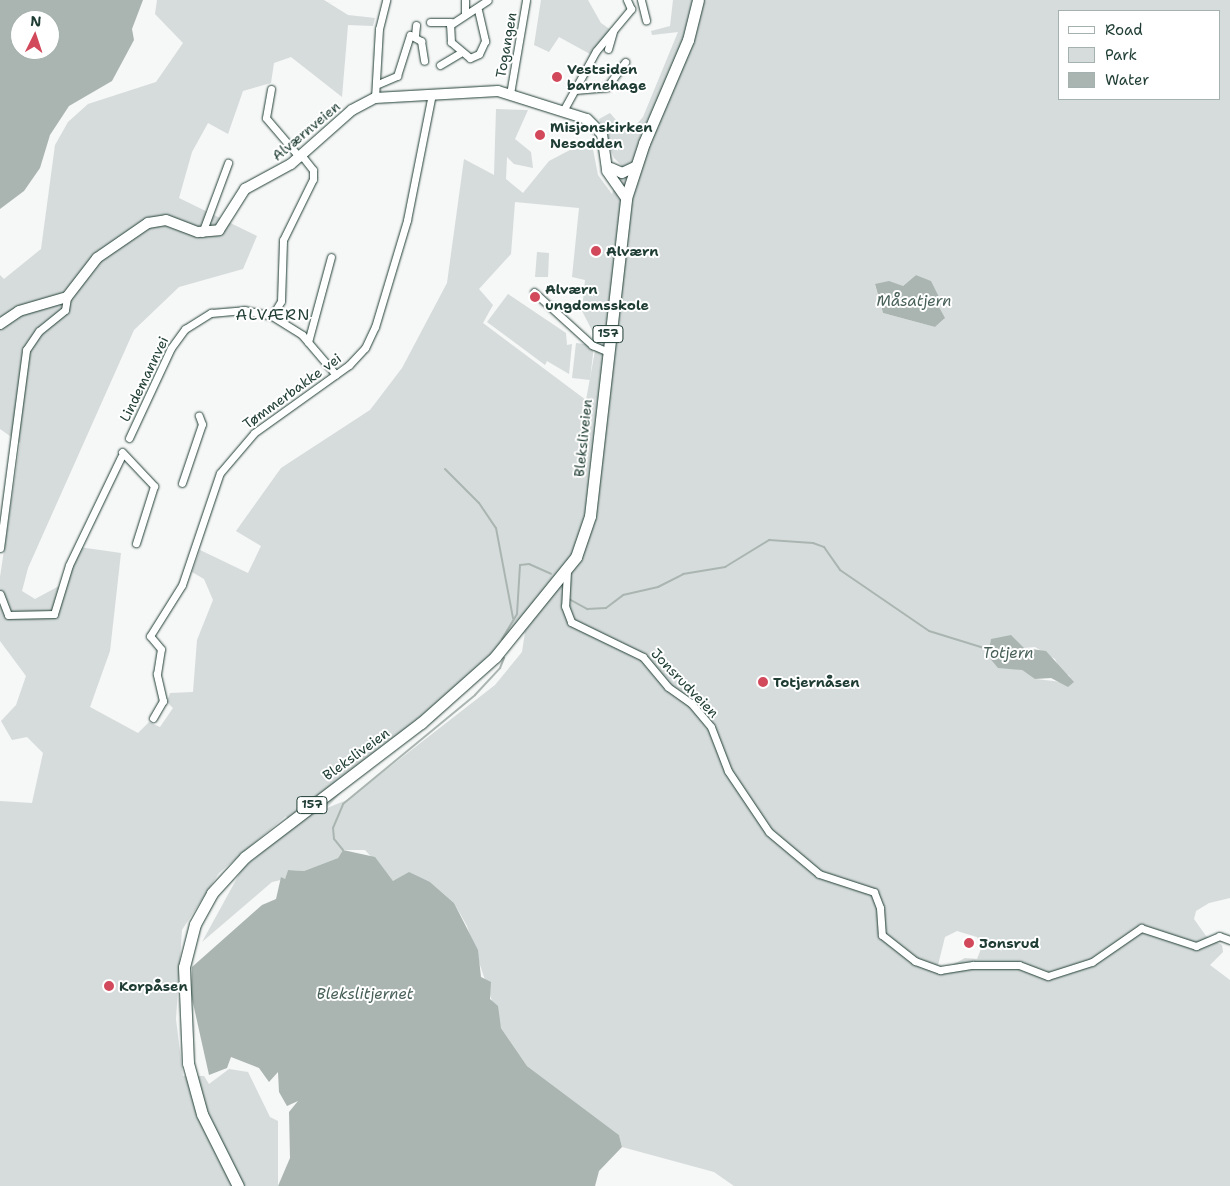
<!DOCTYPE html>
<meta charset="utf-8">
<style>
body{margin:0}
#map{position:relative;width:1230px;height:1186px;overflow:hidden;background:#f6f7f7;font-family:"Shantell Sans",sans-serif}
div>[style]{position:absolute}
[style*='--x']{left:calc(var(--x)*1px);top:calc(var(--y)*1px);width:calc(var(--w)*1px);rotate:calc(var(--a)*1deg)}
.green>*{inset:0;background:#d6dcdb}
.water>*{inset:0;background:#aab5b1}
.stream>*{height:2px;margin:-1px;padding:0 1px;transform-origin:1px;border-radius:1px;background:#aab5b1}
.roads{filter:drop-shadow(0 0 1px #1f3d34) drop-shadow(0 0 1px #1f3d34)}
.street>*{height:7px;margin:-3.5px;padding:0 3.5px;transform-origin:3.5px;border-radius:3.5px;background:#fff}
.secondary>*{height:10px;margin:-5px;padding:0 5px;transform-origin:5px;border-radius:5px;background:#fff}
.primary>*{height:11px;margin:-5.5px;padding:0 5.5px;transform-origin:5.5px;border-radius:5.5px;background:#fff}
.dots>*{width:14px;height:14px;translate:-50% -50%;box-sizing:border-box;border:2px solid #fff;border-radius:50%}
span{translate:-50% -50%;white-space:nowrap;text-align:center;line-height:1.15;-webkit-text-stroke:4px #fff;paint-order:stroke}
.shield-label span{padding:1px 4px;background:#fff;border:1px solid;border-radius:4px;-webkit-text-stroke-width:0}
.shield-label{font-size:12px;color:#1f3d34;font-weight:700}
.street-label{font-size:14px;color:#1f3d34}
.poi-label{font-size:14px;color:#1f3d34;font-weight:700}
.left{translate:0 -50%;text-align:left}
.water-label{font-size:15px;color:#49615a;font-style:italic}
.quarter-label{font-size:16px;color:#1f3d34;letter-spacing:1px}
.legend{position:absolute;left:1058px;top:10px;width:162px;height:90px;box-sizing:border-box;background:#fff;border:1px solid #a5b1ae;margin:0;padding:6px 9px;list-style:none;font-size:15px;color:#1f3d34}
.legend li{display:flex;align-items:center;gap:10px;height:25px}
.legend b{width:25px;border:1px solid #a5b1ae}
.north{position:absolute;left:10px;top:10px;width:50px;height:50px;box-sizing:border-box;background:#fff;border:1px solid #a5b1ae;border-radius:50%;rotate:4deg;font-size:14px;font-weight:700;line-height:20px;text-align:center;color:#1f3d34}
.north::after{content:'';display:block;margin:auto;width:18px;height:22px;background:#d1495b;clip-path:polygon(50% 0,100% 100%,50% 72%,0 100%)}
</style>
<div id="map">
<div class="green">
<i style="clip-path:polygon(evenodd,157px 0,324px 0,348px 15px,375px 18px,373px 26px,348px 25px,342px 97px,291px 57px,274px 63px,271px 83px,243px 91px,228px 134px,208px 123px,192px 152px,179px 198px,257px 236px,243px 269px,179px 287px,134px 330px,28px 568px,22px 591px,35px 599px,61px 585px,79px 547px,121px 553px,110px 651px,90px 707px,138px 733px,149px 722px,160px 727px,173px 708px,167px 702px,170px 693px,193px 692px,197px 640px,213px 600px,204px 579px,192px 572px,200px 550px,248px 573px,261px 546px,236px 531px,281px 468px,370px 410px,402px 368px,447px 283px,464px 159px,494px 175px,496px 109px,528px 110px,515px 139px,531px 152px,533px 168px,514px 164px,507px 157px,506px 179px,523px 193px,549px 161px,591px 139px,598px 175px,612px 194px,622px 166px,614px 158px,599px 119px,610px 113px,628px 134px,643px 117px,678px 32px,652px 35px,651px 31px,670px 26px,673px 0,1230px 0,1230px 898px,1209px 903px,1196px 911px,1194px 919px,1206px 936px,1222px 945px,1223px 952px,1210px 965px,1230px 980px,1230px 1186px,734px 1186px,714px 1172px,622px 1147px,619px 1135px,527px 1066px,501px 1028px,467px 926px,454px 903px,430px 882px,393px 881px,365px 850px,343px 850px,338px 858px,304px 871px,288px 870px,285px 879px,272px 882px,202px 942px,242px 869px,292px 827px,286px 816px,219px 873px,182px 930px,176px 1019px,183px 1076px,204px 1076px,209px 1084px,229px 1069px,248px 1072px,270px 1117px,278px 1121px,278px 1186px,0 1186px,0 801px,32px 803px,43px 753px,27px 737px,12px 740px,1px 721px,16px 705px,26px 676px,0 641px,0 577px,20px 443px,0 429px,0 275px,4px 279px,41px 249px,55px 145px,68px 122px,88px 104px,156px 82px,183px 43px,155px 14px,157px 0,1059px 11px,1219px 11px,1219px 99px,1059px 99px,1059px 11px,157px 0,515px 202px,579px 208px,572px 277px,585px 280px,582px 311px,597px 340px,586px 400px,483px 323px,493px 305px,479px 289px,511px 254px,515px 202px,157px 0,916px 275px,930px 281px,940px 300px,933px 302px,934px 308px,939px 307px,944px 319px,935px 327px,883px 313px,875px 285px,903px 286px,916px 275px,157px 0,525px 632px,522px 652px,495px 685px,347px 800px,327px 808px,347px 786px,435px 720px,525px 632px,157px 0,1035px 647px,1055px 659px,1061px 672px,1070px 676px,1062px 682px,1036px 679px,1022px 670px,1024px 648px,1035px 647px,157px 0,957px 931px,977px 937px,982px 946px,977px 959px,965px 958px,946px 968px,938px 965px,945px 937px,957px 931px)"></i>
<i style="clip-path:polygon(541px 0,588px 0,601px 23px,611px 30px,590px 54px,559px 37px,549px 52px,534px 45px)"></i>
<i style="clip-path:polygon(537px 252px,549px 253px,548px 277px,535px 277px)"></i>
<i style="clip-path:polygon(508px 294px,566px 333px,567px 345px,572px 344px,569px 374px,547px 361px,545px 365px,487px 322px)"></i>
<i style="clip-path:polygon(576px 343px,594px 345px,590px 380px,572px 378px)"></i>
</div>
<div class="water">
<i style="clip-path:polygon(evenodd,0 0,143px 0,132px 29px,134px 40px,112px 81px,69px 106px,50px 135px,40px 168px,24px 191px,0 209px,0 0,20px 20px,50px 20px,50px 50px,20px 50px,20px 20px)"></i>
<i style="clip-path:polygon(916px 275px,931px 281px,940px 299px,933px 302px,934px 307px,939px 307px,945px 318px,935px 327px,883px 313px,875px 284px,889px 281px,903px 286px)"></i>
<i style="clip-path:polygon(1011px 635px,1024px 648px,1046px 651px,1074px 682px,1068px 687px,1051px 678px,1035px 679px,1022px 670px,998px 668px,988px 656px,991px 639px)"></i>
<i style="clip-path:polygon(343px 850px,375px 857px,393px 881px,409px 872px,430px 882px,454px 903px,478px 950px,481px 977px,491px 982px,490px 999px,498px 1006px,501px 1028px,527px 1066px,619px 1135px,622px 1147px,599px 1171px,595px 1186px,278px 1186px,290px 1158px,289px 1112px,298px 1101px,287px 1106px,279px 1092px,278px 1072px,269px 1082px,259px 1068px,231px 1057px,227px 1068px,209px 1075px,191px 994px,192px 967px,262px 905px,276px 899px,281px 877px,285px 879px,288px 870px,304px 871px,338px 858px)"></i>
</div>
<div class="stream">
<i style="--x:445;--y:469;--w:48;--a:45"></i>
<i style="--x:479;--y:503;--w:30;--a:56"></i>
<i style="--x:496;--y:528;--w:92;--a:79.3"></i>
<i style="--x:569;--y:599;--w:21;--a:29"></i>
<i style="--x:587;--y:609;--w:19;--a:-3"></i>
<i style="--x:606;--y:608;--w:21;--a:-37"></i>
<i style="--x:623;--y:595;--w:36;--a:-13"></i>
<i style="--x:658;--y:587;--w:28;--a:-27"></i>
<i style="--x:683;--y:574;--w:43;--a:-9.5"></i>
<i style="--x:725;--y:567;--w:52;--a:-31.5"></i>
<i style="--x:769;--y:540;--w:44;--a:3.9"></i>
<i style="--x:813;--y:543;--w:12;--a:20"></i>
<i style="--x:824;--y:547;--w:28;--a:55"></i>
<i style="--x:840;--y:570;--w:108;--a:34.4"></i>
<i style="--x:929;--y:631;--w:61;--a:17.2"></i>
<i style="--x:502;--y:639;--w:29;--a:-59"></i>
<i style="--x:517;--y:614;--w:49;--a:-86.5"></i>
<i style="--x:520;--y:565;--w:9;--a:-6"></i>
<i style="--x:529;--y:564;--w:24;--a:24"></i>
<i style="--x:343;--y:850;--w:14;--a:-129"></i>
<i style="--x:334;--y:839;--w:11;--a:-95"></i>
<i style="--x:333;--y:828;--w:26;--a:-67"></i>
<i style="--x:343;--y:804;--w:171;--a:-39.5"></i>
<i style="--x:475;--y:695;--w:37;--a:-47"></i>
<i style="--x:500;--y:668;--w:11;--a:-68"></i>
</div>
<div class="roads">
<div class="street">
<i style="--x:465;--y:0;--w:13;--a:90"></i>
<i style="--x:641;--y:0;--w:21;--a:76"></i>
<i style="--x:478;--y:10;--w:32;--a:77"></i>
<i style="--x:485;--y:41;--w:14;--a:115"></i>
<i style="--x:479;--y:54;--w:10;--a:156"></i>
<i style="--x:470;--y:58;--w:25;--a:-140"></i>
<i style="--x:451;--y:42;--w:17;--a:-93"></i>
<i style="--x:450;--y:25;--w:45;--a:-33.3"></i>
<i style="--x:430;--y:22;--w:21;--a:0"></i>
<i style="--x:415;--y:35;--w:10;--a:-84"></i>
<i style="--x:608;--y:49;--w:19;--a:-74"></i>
<i style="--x:440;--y:65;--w:23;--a:-31"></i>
<i style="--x:378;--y:84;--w:21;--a:-23"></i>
<i style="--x:397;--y:76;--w:43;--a:-72.4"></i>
<i style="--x:410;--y:35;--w:13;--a:29"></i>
<i style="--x:421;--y:41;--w:20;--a:81"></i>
<i style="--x:271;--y:89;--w:29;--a:100"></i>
<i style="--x:266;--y:118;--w:52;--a:49.6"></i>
<i style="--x:575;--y:90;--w:32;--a:-5"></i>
<i style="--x:607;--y:87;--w:31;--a:-54"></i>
<i style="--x:510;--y:94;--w:95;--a:-80.3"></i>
<i style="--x:375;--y:98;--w:69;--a:-86.7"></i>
<i style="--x:379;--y:29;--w:30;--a:-76"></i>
<i style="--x:563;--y:111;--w:68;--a:-61.2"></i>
<i style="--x:596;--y:51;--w:55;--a:-50.2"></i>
<i style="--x:631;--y:9;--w:10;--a:-114"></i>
<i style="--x:202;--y:233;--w:75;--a:-69.6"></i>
<i style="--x:534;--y:292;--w:79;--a:42.4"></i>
<i style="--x:592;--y:345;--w:15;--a:23"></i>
<i style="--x:272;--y:316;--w:17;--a:-59"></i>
<i style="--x:281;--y:301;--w:61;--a:-88.1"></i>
<i style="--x:283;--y:240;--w:68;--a:-63.8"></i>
<i style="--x:313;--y:179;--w:9;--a:-90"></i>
<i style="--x:313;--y:170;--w:18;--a:-128"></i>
<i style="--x:308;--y:342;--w:88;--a:-74.9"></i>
<i style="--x:129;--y:438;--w:99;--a:-65"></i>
<i style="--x:171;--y:348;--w:24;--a:-54"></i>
<i style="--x:185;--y:329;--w:31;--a:-32"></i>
<i style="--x:211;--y:313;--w:33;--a:-5"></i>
<i style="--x:244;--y:310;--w:29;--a:12"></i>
<i style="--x:272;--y:316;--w:36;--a:32"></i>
<i style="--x:302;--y:335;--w:52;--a:49.6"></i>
<i style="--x:122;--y:452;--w:47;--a:46.7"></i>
<i style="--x:154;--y:486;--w:60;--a:107.5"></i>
<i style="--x:182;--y:483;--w:62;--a:-71.3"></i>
<i style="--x:202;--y:424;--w:9;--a:-111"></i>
<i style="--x:0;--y:548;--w:200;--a:-82.5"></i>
<i style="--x:26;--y:350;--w:23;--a:-56"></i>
<i style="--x:39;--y:331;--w:33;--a:-39"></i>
<i style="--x:65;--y:310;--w:13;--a:-81"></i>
<i style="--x:567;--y:571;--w:35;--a:93"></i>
<i style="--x:565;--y:606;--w:17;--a:69"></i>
<i style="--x:571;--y:622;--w:80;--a:25.9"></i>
<i style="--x:643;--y:657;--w:39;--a:50"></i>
<i style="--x:668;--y:687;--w:28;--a:35"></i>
<i style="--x:691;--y:703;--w:31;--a:50"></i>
<i style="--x:711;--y:727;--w:47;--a:68.9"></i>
<i style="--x:728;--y:771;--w:73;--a:56.1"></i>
<i style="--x:769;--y:832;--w:65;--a:40"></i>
<i style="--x:819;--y:874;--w:58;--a:18.1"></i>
<i style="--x:874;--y:892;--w:17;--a:69"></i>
<i style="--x:880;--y:908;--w:27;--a:86"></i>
<i style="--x:882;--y:935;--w:42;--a:38.2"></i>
<i style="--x:915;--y:961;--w:27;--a:20"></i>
<i style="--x:940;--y:970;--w:33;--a:-9"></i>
<i style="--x:973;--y:965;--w:46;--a:0"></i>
<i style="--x:1019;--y:965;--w:31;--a:21"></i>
<i style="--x:1048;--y:976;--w:46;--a:-17.7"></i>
<i style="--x:1092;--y:962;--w:60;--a:-34.8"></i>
<i style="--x:1141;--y:928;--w:58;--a:18.1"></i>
<i style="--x:1196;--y:946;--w:25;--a:-23"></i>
<i style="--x:1219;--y:936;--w:12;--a:20"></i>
<i style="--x:0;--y:594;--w:22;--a:69"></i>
<i style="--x:8;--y:615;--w:46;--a:-1.2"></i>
<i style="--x:54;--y:614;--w:51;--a:-73"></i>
<i style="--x:69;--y:565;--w:120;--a:-64.3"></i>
<i style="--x:153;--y:718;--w:20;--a:-60"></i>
<i style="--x:163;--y:701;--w:28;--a:-103"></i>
<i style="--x:157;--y:674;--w:25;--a:-81"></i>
<i style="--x:161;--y:649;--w:17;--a:-130"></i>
<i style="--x:150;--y:636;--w:60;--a:-57.9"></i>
<i style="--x:182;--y:585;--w:118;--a:-71.3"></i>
<i style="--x:220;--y:473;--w:52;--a:-49.6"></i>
<i style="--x:254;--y:433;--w:117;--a:-35.6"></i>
<i style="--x:349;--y:365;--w:23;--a:-47"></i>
<i style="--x:365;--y:348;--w:23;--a:-65"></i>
<i style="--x:375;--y:327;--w:112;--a:-73.3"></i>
<i style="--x:407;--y:220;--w:128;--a:-78.8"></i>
</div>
<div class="secondary">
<i style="--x:611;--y:168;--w:12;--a:24"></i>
<i style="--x:622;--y:173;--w:14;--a:-25"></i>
<i style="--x:0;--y:324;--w:23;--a:-34"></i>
<i style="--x:19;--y:311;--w:50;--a:-16.3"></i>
<i style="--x:67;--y:297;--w:49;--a:-52.4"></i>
<i style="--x:97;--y:258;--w:62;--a:-34.5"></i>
<i style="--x:148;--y:223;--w:18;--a:-9"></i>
<i style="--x:166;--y:220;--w:34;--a:21"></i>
<i style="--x:198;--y:232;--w:21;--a:-5"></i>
<i style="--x:219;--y:230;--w:49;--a:-57.6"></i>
<i style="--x:245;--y:189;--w:52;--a:-28.5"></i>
<i style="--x:291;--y:164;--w:81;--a:-41.5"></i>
<i style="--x:352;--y:110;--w:26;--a:-28"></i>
<i style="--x:375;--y:98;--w:123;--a:-3.3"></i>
<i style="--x:498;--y:91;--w:93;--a:17.5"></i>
<i style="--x:587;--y:119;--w:21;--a:45"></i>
<i style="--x:602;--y:134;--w:37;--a:82"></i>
<i style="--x:607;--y:171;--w:33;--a:55"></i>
</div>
<div class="primary">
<i style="--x:238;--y:1186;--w:80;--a:-116.6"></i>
<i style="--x:202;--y:1114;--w:53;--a:-105.4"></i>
<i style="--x:188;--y:1063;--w:96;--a:-92.4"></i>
<i style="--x:184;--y:967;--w:44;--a:-75.7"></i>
<i style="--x:195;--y:924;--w:35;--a:-61"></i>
<i style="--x:212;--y:893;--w:49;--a:-47.5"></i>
<i style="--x:245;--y:857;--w:221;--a:-37.3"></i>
<i style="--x:421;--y:723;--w:99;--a:-41.7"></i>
<i style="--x:495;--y:657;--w:129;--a:-51"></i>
<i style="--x:576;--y:557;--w:43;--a:-71.1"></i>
<i style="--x:590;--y:516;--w:320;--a:-83.5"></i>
<i style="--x:626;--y:198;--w:58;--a:-71.9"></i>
<i style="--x:644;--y:143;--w:112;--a:-66.9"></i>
<i style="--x:688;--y:40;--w:41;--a:-76"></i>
</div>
</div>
<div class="dots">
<i style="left:557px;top:77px;background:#d1495b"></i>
<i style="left:540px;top:135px;background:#d1495b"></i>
<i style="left:596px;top:251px;background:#d1495b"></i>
<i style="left:535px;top:297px;background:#d1495b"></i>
<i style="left:763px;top:682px;background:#d1495b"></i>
<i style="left:969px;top:943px;background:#d1495b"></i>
<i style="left:109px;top:986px;background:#d1495b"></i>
</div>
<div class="shield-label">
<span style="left:608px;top:334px">157</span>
<span style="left:312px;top:805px">157</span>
</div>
<div class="street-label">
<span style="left:506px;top:45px;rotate:-80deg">Togangen</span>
<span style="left:306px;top:131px;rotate:-40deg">Alværnveien</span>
<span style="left:144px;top:379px;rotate:-64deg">Lindemannvei</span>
<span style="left:292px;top:391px;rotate:-36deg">Tømmerbakke vei</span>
<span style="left:583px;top:438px;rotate:-84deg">Bleksliveien</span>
<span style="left:685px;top:683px;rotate:46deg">Jonsrudveien</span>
<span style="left:356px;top:754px;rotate:-36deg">Bleksliveien</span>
</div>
<div class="poi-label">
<span class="left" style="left:567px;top:77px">Vestsiden<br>barnehage</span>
<span class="left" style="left:550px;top:135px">Misjonskirken<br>Nesodden</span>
<span class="left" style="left:606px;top:251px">Alværn</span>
<span class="left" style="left:545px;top:297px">Alværn<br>ungdomsskole</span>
<span class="left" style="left:773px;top:682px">Totjernåsen</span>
<span class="left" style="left:979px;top:943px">Jonsrud</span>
<span class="left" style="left:119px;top:986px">Korpåsen</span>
</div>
<div class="water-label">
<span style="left:914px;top:302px">Måsatjern</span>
<span style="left:1008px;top:654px">Totjern</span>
<span style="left:365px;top:995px">Blekslitjernet</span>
</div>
<div class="quarter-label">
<span style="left:273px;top:315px">ALVÆRN</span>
</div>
<ul class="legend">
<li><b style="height:6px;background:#fff"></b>Road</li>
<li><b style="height:14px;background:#d6dcdb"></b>Park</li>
<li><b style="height:14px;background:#aab5b1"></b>Water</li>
</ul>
<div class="north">N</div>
</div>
